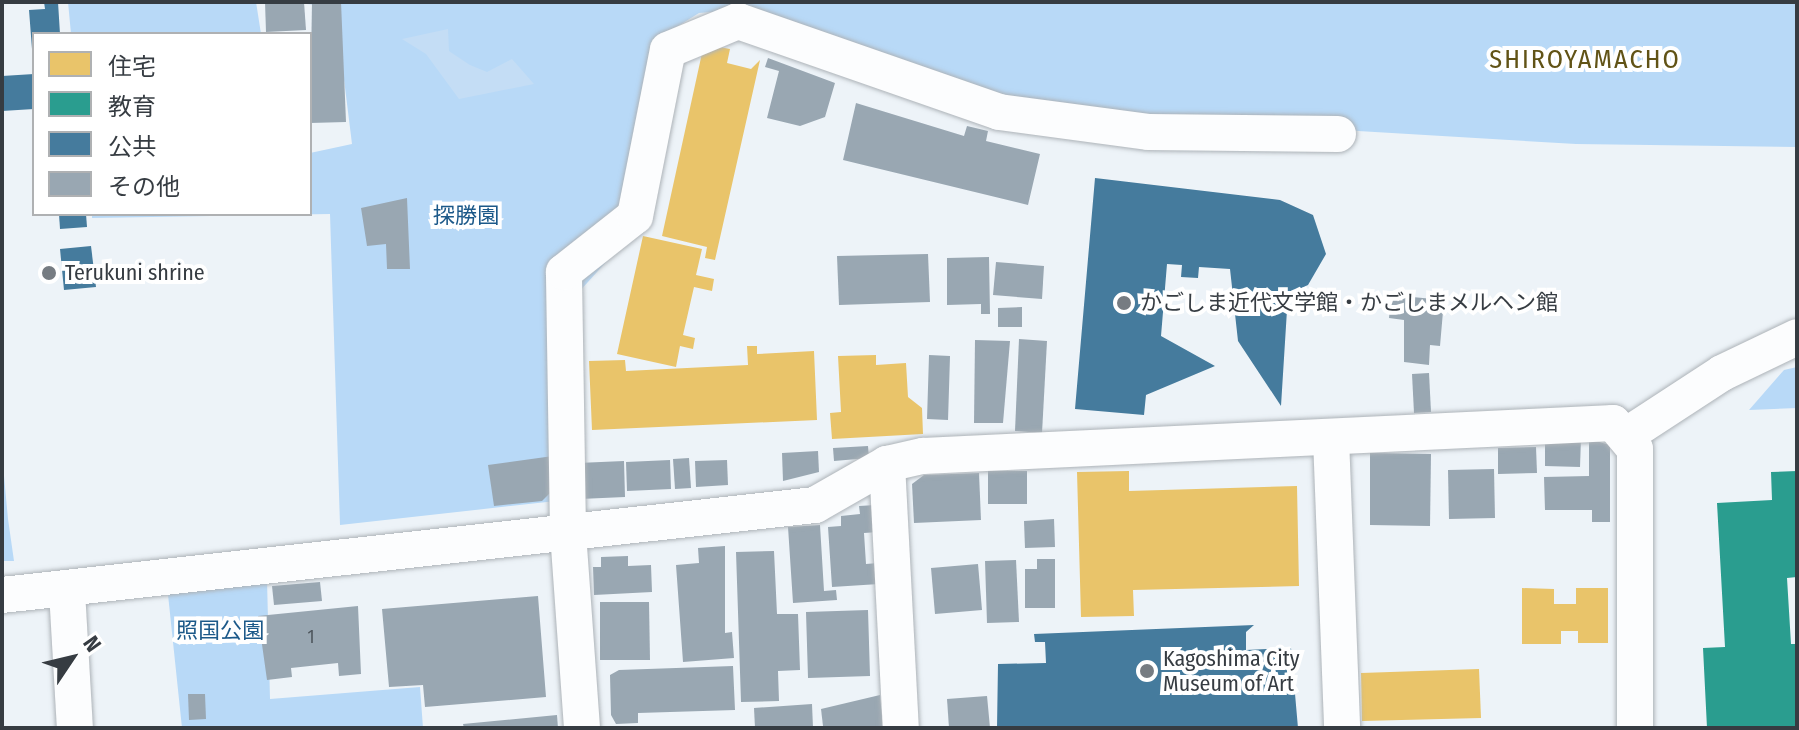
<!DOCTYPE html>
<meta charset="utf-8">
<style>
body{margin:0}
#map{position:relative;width:1799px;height:730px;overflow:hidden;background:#edf3f8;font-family:"Fira Sans Condensed","Noto Sans JP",sans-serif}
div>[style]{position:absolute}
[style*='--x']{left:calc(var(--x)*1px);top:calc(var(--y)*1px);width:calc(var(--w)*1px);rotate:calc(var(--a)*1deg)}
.green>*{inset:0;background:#b8d9f7}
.water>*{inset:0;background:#c4ddf5}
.homes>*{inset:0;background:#e9c46a}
.schools>*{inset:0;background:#2a9d8f}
.public>*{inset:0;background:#457b9d}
.building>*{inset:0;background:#99a7b2}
.roads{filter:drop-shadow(0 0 2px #adb3b8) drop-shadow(0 0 2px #adb3b8)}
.minor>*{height:36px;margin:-18px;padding:0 18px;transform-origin:18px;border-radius:18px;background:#fcfdfe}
.dots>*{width:22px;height:22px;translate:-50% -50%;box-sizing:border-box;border:4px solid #fff;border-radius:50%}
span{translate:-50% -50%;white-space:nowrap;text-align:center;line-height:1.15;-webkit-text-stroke:8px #fff;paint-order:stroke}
.number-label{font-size:18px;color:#4f575e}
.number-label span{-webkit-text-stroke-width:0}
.park-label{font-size:22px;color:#1c5989}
.poi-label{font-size:22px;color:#363c42}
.left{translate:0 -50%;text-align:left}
.quarter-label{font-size:26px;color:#615316;letter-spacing:2px}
.frame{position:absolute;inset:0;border:4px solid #363c42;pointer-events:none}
.legend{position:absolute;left:32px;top:32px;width:280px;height:184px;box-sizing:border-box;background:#fff;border:2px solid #afb1b3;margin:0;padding:10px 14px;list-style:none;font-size:24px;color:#363c42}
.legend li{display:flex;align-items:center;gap:16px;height:40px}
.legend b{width:40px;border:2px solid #afb1b3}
.north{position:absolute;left:32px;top:618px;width:80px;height:80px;-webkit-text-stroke:6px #fff;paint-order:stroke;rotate:55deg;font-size:22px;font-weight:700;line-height:32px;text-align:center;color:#363c42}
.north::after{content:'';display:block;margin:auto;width:28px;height:36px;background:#363c42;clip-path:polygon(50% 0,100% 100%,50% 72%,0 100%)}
</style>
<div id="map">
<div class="green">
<i style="clip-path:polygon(68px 2px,256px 2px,261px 34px,71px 34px)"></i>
<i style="clip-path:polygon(288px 2px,1797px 2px,1797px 147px,1576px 144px,1154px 119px,1002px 101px,724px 11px,699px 13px,654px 41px,643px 221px,578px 293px,556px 501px,340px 525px,330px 214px,92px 218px,92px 214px,310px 214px,310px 153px,352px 144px,335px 7px)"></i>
<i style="clip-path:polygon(1797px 367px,1797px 408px,1749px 410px,1784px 370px)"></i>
<i style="clip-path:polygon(2px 454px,8px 519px,14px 561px,2px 561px)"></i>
<i style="clip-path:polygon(267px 580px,270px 699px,420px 687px,423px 728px,182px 728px,167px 585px)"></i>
</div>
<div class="water">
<i style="clip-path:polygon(448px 29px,449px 51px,470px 65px,487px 72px,512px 59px,534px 84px,459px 99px,426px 54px,402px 39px)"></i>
</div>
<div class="homes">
<i style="clip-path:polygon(704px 44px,730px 49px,727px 63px,751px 69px,760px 60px,715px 260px,705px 258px,707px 247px,662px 236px)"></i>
<i style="clip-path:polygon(643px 236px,702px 249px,696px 275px,714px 279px,712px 291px,694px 287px,683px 335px,695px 338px,693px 349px,680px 346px,676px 367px,617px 354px)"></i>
<i style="clip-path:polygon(747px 346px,757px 346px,757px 354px,814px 351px,817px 420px,592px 430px,589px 361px,625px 360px,626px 371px,748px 365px)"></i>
<i style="clip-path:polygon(876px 355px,876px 365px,906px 363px,908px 397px,922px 408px,923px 434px,832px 439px,830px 413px,841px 412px,838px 356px)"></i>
<i style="clip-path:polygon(1129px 471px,1129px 491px,1297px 486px,1299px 586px,1133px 590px,1134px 616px,1081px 617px,1077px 472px)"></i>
<i style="clip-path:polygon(1522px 588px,1554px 589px,1554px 604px,1576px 604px,1576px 588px,1608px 588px,1608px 643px,1578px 643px,1578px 631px,1561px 631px,1561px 644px,1522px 644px)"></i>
<i style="clip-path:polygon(1479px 669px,1481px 718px,1362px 721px,1361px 673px)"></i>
</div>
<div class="schools">
<i style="clip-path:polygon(1797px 471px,1797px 577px,1787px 578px,1791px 644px,1797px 644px,1797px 728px,1707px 728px,1703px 648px,1725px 647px,1717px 503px,1772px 500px,1771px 472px)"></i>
</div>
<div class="public">
<i style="clip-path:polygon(44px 2px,58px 2px,60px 34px,34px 34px,32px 49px,29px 10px,45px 9px)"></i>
<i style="clip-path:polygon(34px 74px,34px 109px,2px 111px,2px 76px)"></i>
<i style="clip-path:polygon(1095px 178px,1280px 200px,1313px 215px,1326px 254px,1308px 285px,1288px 294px,1281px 406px,1238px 341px,1230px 269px,1199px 267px,1198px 278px,1181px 277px,1182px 265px,1167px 264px,1161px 336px,1215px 366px,1146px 395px,1144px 415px,1075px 409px)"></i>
<i style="clip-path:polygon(59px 214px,86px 214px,87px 227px,60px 229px)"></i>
<i style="clip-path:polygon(91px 246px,96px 287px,64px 290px,60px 249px)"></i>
<i style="clip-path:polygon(1254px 625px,1246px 632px,1246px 650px,1291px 648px,1298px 728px,997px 728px,998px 664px,1046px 663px,1045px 642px,1035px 642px,1034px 634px)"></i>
</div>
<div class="building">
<i style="clip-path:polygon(265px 2px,304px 2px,306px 30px,266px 32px)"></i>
<i style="clip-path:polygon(312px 2px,341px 2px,346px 122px,310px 123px)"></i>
<i style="clip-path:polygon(768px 58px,835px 83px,825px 117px,800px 126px,767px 118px,779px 71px,765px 67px)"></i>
<i style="clip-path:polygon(856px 103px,964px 136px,967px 126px,988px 131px,986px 141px,1040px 154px,1028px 205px,843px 160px)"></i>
<i style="clip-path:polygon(407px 198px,410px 269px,387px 269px,386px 244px,367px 246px,361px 208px)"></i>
<i style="clip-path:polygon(928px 254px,930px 302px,839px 305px,837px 256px)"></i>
<i style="clip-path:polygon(989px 257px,990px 314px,981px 314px,981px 304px,947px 305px,947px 258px)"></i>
<i style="clip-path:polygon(996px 262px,1044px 266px,1042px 299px,993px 295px)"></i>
<i style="clip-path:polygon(1391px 295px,1444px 300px,1440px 346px,1430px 345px,1429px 365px,1404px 362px,1404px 320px,1389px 318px)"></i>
<i style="clip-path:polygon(1022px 307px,1022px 327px,998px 327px,998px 308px)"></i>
<i style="clip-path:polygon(1019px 339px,1047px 341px,1042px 433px,1015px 431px)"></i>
<i style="clip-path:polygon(975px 340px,1010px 341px,1003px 423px,974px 423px)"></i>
<i style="clip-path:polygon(929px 355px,950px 356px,948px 420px,927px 419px)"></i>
<i style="clip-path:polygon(1429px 373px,1431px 412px,1414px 413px,1412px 374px)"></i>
<i style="clip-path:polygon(1545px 437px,1581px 438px,1580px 467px,1545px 466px)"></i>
<i style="clip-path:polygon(1589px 439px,1610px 445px,1610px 522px,1592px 522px,1592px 510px,1545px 510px,1544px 477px,1589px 476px)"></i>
<i style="clip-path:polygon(868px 446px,869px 458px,834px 461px,833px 448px)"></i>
<i style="clip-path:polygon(1536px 447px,1537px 473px,1498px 474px,1498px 448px)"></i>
<i style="clip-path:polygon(818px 451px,819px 472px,783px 481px,782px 453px)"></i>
<i style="clip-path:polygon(1370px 453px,1431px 454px,1430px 526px,1370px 525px)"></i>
<i style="clip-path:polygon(553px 456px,556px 487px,542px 501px,494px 506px,488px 465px)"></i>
<i style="clip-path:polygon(689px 458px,691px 488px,675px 489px,673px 459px)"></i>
<i style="clip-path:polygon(670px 460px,671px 489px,627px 491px,626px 462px)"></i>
<i style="clip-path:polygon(727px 460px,728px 485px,696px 487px,695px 461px)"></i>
<i style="clip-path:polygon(624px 461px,625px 497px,580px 499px,578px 463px)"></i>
<i style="clip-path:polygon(1494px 469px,1495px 518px,1449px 519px,1448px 470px)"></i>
<i style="clip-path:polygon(988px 471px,1027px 471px,1027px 504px,988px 504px)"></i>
<i style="clip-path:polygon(979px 473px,981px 520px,914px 523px,912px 484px,924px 475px)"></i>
<i style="clip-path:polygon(876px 505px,878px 532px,864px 533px,866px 564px,878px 563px,879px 584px,832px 587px,828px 527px,841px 526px,841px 516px,860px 514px,859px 506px)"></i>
<i style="clip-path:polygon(1054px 519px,1055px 547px,1025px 548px,1024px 521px)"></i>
<i style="clip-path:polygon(820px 525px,824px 591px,836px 590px,837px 600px,793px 603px,788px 527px)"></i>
<i style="clip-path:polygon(725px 546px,725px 633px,732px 632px,734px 658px,683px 662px,676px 565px,699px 563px,698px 548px)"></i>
<i style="clip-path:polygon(774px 551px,777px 614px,798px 614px,800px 670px,778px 671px,779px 701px,741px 702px,736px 552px)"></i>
<i style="clip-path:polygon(628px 556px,628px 566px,651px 565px,652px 592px,594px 595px,593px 567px,601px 567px,601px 557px)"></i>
<i style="clip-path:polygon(1037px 559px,1055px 559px,1055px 608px,1025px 608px,1025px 569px,1037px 569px)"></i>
<i style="clip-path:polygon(1016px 560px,1019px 622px,987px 623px,985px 561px)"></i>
<i style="clip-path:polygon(978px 564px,982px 610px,935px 614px,931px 568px)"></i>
<i style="clip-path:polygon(320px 582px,322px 601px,274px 605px,272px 586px)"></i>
<i style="clip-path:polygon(538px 596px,546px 697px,425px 707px,423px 685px,389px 687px,382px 609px)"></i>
<i style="clip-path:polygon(600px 602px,649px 602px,650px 660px,600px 660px)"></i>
<i style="clip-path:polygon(358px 606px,361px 674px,339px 676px,338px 663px,291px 668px,292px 677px,267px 680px,258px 616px)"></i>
<i style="clip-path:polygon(868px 610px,870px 676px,808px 678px,806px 612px)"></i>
<i style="clip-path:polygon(733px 666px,735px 710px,638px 713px,638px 723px,616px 724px,611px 715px,610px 675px,619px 670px)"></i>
<i style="clip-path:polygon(188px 694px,205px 694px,206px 719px,189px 720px)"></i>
<i style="clip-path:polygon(880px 695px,883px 728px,823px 726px,821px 709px)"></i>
<i style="clip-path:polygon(987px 696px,990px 728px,949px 728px,947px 699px)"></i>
<i style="clip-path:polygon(812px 704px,813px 728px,755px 728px,754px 708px)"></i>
<i style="clip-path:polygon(557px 715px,558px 728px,464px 728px,463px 724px)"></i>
</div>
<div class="roads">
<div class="minor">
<i style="--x:1627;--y:435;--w:113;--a:-33.1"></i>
<i style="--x:1722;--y:373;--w:83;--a:-25.6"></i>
<i style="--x:1331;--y:438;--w:290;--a:87.8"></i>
<i style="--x:887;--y:464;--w:264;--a:87"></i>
<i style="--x:67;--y:591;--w:137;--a:86.7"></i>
<i style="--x:2;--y:595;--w:818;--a:-6.32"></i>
<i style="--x:815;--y:505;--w:83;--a:-29.7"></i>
<i style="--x:887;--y:464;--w:37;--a:-13"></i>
<i style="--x:923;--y:456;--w:691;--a:-2.74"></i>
<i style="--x:1613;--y:423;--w:34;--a:50"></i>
<i style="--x:1635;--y:449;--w:279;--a:90"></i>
<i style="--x:582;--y:728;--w:197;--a:-94.1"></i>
<i style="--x:568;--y:531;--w:259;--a:-90.9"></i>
<i style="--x:564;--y:272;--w:90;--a:-38.3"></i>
<i style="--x:635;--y:216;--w:169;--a:-78.8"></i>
<i style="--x:668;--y:50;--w:76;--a:-22.5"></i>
<i style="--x:738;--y:21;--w:276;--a:19.2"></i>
<i style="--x:999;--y:112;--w:150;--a:7.6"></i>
<i style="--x:1148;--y:132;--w:190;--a:0.6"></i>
</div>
</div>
<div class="dots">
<i style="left:49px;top:273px;background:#767c82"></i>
<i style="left:1124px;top:303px;background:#767c82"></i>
<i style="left:1147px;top:671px;background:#767c82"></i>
</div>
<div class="number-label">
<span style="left:311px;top:637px">1</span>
</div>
<div class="park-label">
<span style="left:466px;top:216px">探勝園</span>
<span style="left:220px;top:631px">照国公園</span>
</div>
<div class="poi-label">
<span class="left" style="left:65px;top:273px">Terukuni shrine</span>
<span class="left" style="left:1140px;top:303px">かごしま近代文学館・かごしまメルヘン館</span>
<span class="left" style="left:1163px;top:671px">Kagoshima City<br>Museum of Art</span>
</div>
<div class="quarter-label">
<span style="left:1585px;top:60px">SHIROYAMACHO</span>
</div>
<div class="frame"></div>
<ul class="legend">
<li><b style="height:22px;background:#e9c46a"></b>住宅</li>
<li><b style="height:22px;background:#2a9d8f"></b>教育</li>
<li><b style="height:22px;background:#457b9d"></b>公共</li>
<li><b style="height:22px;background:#99a7b2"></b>その他</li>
</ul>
<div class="north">N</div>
</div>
